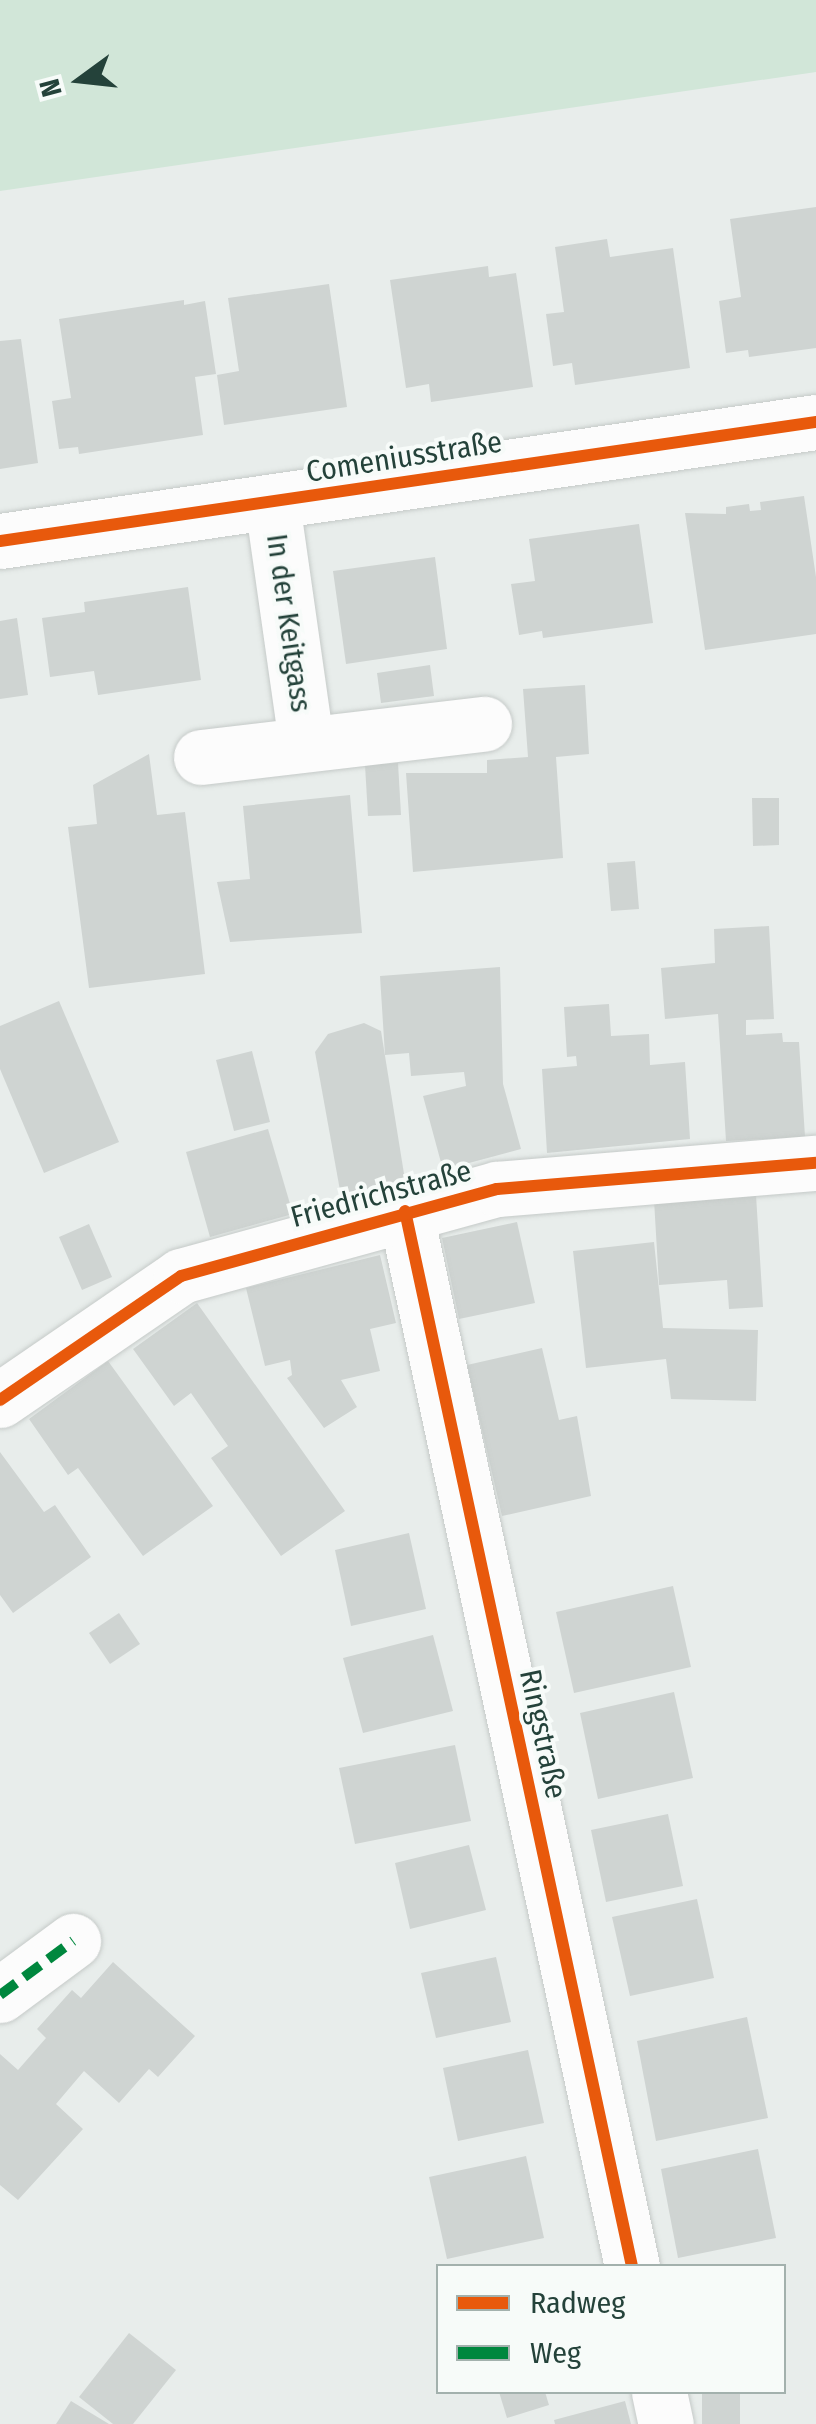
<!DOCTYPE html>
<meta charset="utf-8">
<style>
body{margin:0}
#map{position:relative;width:816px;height:2424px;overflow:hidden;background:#e8edeb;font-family:"Fira Sans Condensed",sans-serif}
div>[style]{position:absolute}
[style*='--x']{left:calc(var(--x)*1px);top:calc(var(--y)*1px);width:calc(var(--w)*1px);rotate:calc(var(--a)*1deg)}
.green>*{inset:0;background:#d1e6d8}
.building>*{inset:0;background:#cfd4d2}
.roads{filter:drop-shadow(0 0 2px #c5cac8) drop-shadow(0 0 2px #c5cac8)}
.minor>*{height:55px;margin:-27.5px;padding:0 27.5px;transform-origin:27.5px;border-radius:27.5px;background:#fcfcfc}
.quiet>*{height:10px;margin-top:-5px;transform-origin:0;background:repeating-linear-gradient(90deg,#00873e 0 20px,transparent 0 30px)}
.cycleway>*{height:12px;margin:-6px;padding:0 6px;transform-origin:6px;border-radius:6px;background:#e8590c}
span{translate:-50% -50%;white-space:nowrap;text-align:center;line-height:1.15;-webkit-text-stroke:8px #f7fbf9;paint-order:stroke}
.street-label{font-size:30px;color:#24423a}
.legend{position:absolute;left:436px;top:2264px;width:350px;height:130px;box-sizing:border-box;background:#f7fbf9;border:2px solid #a3b1ad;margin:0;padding:12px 18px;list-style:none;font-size:30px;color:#24423a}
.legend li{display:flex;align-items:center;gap:20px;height:50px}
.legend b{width:50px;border:2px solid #a3b1ad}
.north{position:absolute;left:30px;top:30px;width:100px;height:100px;-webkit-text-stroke:8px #f7fbf9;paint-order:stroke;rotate:255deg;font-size:28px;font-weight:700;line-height:40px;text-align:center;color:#24423a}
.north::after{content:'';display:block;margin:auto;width:35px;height:45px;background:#24423a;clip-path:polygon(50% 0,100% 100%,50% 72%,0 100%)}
</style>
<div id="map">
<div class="green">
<i style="clip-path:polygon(0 0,816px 0,816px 72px,0 191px)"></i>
</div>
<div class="building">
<i style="clip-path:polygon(816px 207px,816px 348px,749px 357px,748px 350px,726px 353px,719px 301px,741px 297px,730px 219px)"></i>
<i style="clip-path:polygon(607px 239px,610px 257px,673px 248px,690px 368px,575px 385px,572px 363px,553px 366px,546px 314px,564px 312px,555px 247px)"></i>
<i style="clip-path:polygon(488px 266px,489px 277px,516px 273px,533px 387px,431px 402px,429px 384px,406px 388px,390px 280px)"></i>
<i style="clip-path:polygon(329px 284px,347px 407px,224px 425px,217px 375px,239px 371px,228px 298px)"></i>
<i style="clip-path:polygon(184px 300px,184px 305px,205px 301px,216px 374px,195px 377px,203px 435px,79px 454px,78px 447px,59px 449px,52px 401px,71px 398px,59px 319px)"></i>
<i style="clip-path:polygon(21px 339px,38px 463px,0 469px,0 341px)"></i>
<i style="clip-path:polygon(804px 496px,816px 577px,816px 634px,705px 650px,685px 513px,726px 514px,726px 507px,749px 504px,750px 511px,761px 510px,760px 502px)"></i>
<i style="clip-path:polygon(639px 524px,653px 623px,543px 638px,542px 631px,519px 635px,511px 584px,535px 581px,529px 539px)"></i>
<i style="clip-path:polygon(435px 557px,447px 649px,346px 664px,333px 571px)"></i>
<i style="clip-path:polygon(188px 587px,201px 680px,98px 695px,94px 671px,50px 677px,42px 618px,85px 612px,84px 602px)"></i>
<i style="clip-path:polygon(17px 618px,28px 695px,0 699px,0 621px)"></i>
<i style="clip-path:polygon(430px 665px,434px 696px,381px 703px,377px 673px)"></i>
<i style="clip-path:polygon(585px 685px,589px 754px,556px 757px,563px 858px,413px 872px,406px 773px,487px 773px,487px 760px,528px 757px,523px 689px)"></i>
<i style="clip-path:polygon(149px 754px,157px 815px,185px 812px,205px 974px,89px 988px,68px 827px,97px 824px,93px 785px)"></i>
<i style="clip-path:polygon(398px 763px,401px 815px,368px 816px,365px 765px)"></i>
<i style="clip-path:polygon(350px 795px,362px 933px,230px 942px,217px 882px,250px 879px,243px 806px)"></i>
<i style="clip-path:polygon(752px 798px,779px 798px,779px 845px,753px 846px)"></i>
<i style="clip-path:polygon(635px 861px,639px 909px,611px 911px,607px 863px)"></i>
<i style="clip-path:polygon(769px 926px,774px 1019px,746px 1020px,746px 1035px,782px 1033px,783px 1042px,799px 1042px,805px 1137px,726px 1141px,718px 1014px,665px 1019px,661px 968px,715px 963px,714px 929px)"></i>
<i style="clip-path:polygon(500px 967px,503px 1084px,521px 1149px,443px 1170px,423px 1096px,466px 1086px,464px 1072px,411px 1076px,409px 1053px,385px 1055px,380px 976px)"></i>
<i style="clip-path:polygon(59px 1001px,119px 1142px,44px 1173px,0 1069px,0 1026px)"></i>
<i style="clip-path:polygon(609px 1004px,611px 1036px,649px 1034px,650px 1065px,685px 1062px,690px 1139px,547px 1153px,542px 1069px,577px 1066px,576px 1056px,567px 1057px,564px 1007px)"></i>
<i style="clip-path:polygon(364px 1023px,381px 1031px,405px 1180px,341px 1196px,315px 1052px,328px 1034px)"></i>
<i style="clip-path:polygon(252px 1051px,270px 1122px,234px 1131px,216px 1060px)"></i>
<i style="clip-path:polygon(268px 1129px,293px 1214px,210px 1237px,186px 1152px)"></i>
<i style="clip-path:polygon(756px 1195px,763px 1307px,729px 1309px,727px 1280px,659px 1285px,654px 1200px)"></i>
<i style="clip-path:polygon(517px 1222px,535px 1303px,459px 1319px,442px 1238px)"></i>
<i style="clip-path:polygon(89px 1224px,112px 1277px,82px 1290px,59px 1237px)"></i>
<i style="clip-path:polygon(654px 1242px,663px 1328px,758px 1330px,756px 1401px,671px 1399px,666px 1359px,586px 1368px,573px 1251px)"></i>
<i style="clip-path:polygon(380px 1255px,396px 1323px,370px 1329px,380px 1371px,341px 1380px,357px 1407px,324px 1428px,287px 1378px,292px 1375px,290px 1360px,265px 1366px,246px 1288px)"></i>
<i style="clip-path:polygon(197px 1303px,345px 1511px,281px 1556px,211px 1458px,228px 1446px,191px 1393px,174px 1406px,133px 1349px)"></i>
<i style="clip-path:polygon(542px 1348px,559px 1420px,577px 1416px,591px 1496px,502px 1516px,467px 1365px)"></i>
<i style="clip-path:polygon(108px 1361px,213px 1506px,143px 1556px,78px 1468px,68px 1475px,29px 1419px)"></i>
<i style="clip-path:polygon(0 1452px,44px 1512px,55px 1505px,91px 1557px,13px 1613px,0 1595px)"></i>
<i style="clip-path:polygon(409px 1533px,426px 1609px,351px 1626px,335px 1550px)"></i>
<i style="clip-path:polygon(673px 1586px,691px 1667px,574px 1693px,556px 1612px)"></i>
<i style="clip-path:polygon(119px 1613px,140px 1644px,110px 1664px,89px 1633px)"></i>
<i style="clip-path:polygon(433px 1635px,453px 1711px,363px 1733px,343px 1658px)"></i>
<i style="clip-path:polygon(674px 1692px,693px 1778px,598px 1799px,580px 1713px)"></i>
<i style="clip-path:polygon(455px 1745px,471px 1821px,355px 1844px,339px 1768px)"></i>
<i style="clip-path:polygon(668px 1814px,683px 1886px,606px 1902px,591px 1830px)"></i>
<i style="clip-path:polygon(469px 1845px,486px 1910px,410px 1929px,395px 1863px)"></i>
<i style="clip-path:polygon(697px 1899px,714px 1978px,630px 1996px,612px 1917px)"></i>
<i style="clip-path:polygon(496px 1957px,511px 2022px,436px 2038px,421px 1973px)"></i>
<i style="clip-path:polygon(113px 1962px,195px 2036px,158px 2077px,149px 2069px,119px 2103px,84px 2071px,56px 2104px,83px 2129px,18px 2200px,0 2185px,0 2054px,18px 2070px,46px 2038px,37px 2029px,72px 1990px,81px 1998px)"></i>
<i style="clip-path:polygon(747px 2017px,768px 2118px,656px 2141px,637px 2041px)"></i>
<i style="clip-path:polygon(528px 2050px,544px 2123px,458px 2141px,443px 2068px)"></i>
<i style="clip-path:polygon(758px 2149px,776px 2238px,678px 2258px,661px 2169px)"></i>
<i style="clip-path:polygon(526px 2156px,544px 2238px,447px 2259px,429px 2177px)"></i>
<i style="clip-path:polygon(129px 2333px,176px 2370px,133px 2424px,113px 2424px,79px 2397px)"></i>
<i style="clip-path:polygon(499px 2392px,545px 2392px,549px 2405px,507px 2418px)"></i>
<i style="clip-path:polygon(702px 2392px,740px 2392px,740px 2424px,702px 2424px)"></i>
<i style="clip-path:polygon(71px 2401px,109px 2424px,56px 2424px)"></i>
<i style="clip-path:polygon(625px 2401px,631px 2424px,555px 2424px,554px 2420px)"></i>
</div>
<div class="roads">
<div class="minor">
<i style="--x:272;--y:503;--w:242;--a:81.9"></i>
<i style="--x:0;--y:541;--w:825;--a:-8.3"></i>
<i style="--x:201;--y:757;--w:285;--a:-6.7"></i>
<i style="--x:405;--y:1211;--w:1079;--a:77.86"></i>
<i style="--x:0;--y:1400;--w:219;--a:-34.4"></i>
<i style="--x:181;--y:1276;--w:328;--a:-15.4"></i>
<i style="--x:497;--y:1189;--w:320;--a:-4.7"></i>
<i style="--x:0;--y:1995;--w:91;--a:-36.5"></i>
<i style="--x:659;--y:2392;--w:33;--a:78"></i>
</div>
</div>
<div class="quiet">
<i style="--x:0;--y:1995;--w:91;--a:-36.5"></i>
</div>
<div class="cycleway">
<i style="--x:0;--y:541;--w:825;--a:-8.3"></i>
<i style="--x:405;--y:1211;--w:1079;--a:77.86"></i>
<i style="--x:0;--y:1400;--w:219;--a:-34.4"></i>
<i style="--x:181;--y:1276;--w:328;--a:-15.4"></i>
<i style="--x:497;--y:1189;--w:320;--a:-4.7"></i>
</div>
<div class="street-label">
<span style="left:404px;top:457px;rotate:-9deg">Comeniusstraße</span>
<span style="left:289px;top:623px;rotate:82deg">In der Keitgass</span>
<span style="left:381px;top:1194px;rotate:-15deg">Friedrichstraße</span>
<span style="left:543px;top:1734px;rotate:78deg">Ringstraße</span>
</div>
<ul class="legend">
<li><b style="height:12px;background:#e8590c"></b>Radweg</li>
<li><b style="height:12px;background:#00873e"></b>Weg</li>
</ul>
<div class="north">N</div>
</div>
